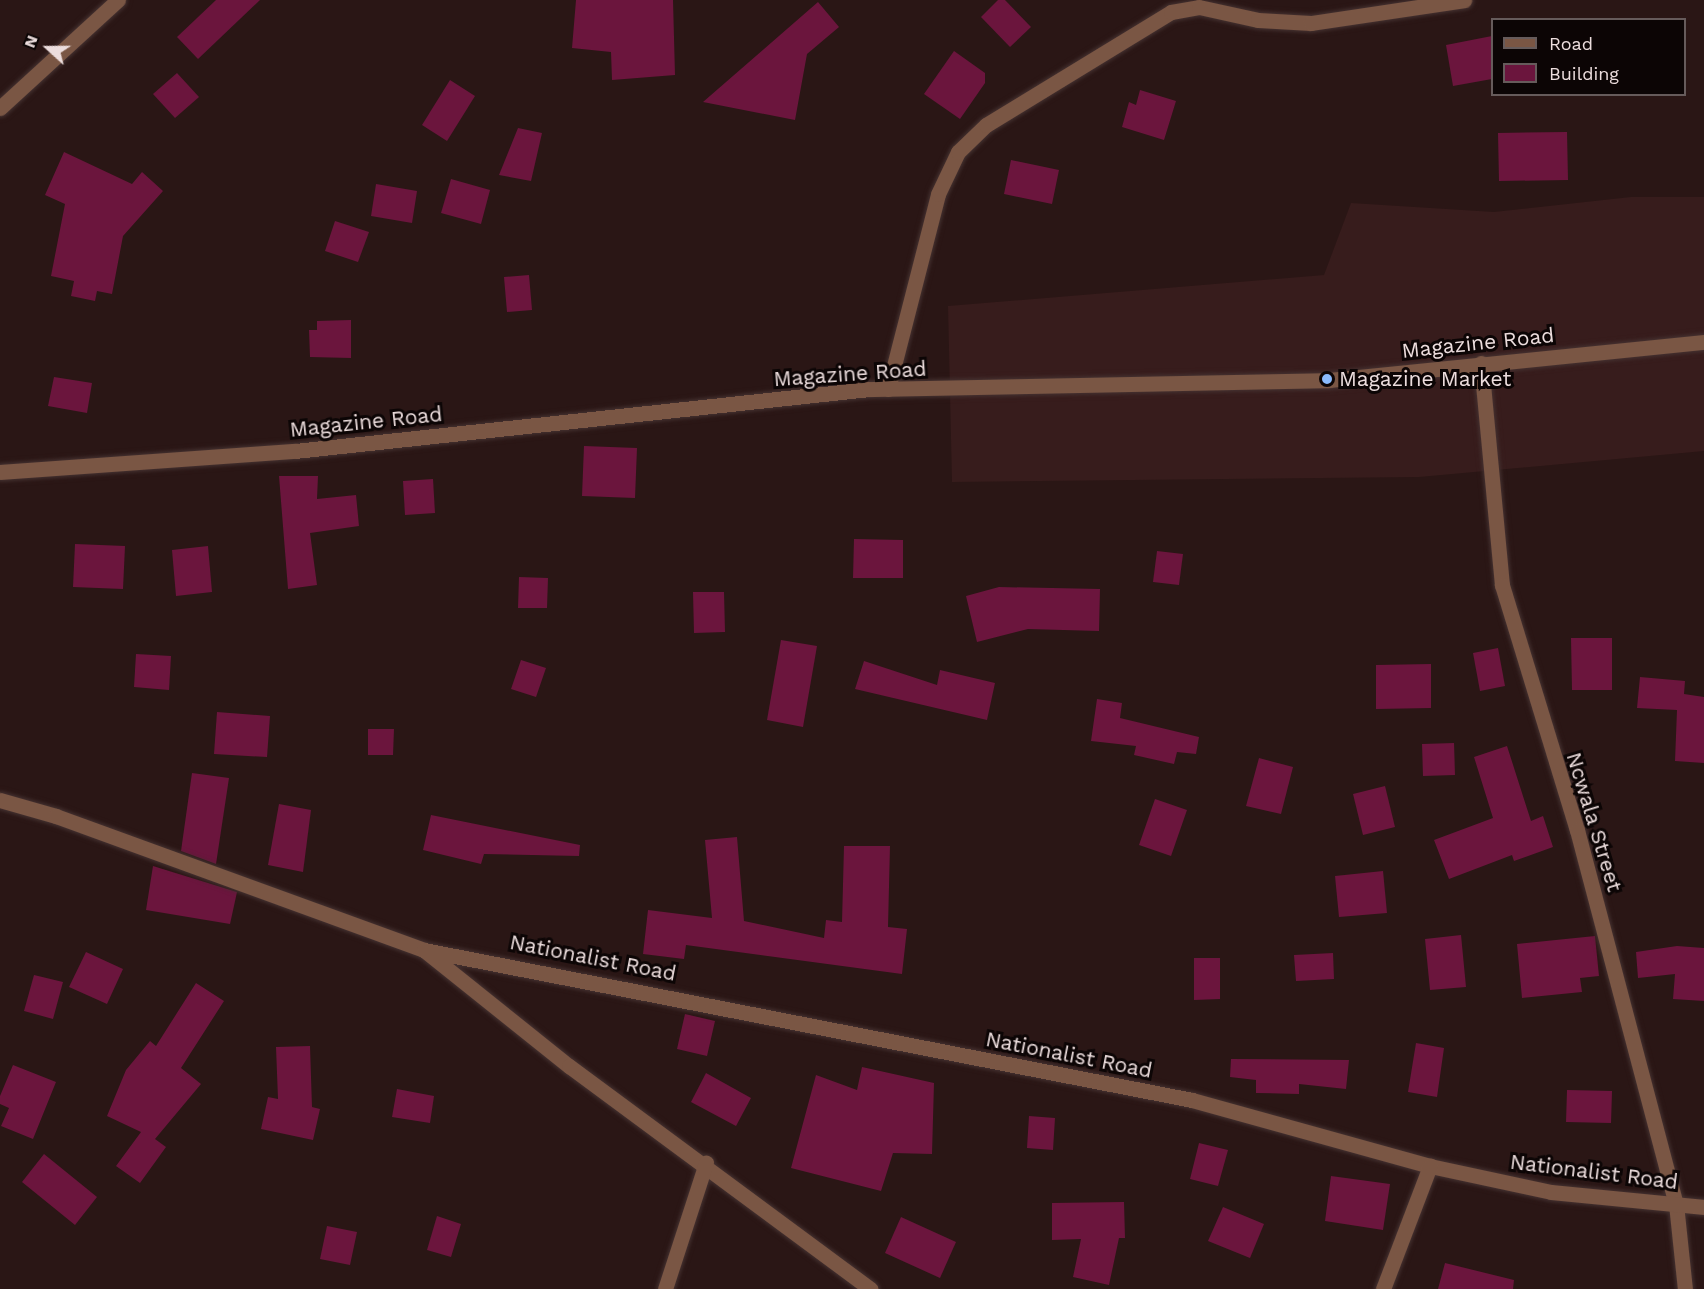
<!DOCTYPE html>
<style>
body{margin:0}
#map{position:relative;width:1704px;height:1289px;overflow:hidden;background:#2a1615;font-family:"Work Sans",sans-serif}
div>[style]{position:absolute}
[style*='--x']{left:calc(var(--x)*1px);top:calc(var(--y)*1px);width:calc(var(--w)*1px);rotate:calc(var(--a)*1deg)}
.built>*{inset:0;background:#371c1c}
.building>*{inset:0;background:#6b153d}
.roads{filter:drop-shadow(0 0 2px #453231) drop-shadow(0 0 2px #453231)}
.minor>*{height:15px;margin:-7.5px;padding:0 7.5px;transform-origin:7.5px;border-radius:7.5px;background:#7a5644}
.tertiary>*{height:15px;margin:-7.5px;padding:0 7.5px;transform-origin:7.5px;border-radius:7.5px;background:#7a5644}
.dots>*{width:16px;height:16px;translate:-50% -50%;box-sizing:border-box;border:3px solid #0c0505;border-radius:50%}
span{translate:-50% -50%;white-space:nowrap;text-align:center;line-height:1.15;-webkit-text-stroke:6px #0c0505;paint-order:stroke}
.street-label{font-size:21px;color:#ecdddd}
.poi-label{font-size:21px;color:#ecdddd}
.left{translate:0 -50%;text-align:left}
.legend{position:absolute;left:1491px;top:18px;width:195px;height:78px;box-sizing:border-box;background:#0c0505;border:2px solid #665b5b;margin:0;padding:8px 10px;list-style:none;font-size:18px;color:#ecdddd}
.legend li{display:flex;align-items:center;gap:12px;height:30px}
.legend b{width:30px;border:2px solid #665b5b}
.north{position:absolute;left:18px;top:18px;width:60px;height:60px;-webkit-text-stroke:4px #0c0505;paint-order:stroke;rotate:291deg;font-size:16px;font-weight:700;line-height:24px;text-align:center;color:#ecdddd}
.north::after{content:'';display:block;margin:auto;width:21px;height:27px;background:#ecdddd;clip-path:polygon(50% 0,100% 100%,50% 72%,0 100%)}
</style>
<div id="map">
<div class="built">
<i style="clip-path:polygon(1631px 197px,1704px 197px,1704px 451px,1419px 477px,952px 482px,948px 306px,1324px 275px,1351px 203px,1494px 212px)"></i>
</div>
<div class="building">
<i style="clip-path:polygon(216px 0,260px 0,198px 59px,177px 37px)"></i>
<i style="clip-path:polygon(576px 0,673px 0,675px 75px,612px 80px,611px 52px,572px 48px)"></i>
<i style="clip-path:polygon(998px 0,1005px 0,1031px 27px,1010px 47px,981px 17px)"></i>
<i style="clip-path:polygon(818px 2px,839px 27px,807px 54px,795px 120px,703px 102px)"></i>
<i style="clip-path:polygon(1492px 36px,1492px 79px,1453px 86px,1446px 45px)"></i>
<i style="clip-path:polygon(954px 51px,985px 73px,985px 83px,960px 119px,924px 94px)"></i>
<i style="clip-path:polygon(177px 73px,199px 97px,175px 118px,153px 94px)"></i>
<i style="clip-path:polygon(450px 80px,475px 96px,447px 141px,422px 125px)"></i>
<i style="clip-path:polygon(1140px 90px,1176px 101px,1164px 140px,1122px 127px,1129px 102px,1136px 105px)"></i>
<i style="clip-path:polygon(518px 128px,542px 133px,531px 181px,499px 175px)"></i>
<i style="clip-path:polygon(1567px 132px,1568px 180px,1499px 181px,1498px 133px)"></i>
<i style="clip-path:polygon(64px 152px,132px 184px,142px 172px,163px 191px,123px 236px,112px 294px,97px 291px,95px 301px,71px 296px,74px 281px,51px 276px,65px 204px,45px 195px)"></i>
<i style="clip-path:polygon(1011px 160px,1059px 170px,1052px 204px,1004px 194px)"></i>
<i style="clip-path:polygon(451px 179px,490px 190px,481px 224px,441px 213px)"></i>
<i style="clip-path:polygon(376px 184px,417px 191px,412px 223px,371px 216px)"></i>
<i style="clip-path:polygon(335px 221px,369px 232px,358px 262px,325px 251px)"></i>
<i style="clip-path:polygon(529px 275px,532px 310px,507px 312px,504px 277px)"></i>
<i style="clip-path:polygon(351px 320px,351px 358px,310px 357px,309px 330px,317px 330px,317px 321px)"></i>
<i style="clip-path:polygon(54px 377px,92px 383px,87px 413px,48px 406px)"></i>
<i style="clip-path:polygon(584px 446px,637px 448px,635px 498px,582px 496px)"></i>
<i style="clip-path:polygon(279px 476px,318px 476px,317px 499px,356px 495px,359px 526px,310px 533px,317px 585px,288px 589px)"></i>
<i style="clip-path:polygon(433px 479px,435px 513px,405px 515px,403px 481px)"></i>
<i style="clip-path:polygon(854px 539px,903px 540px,903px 578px,853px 578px)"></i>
<i style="clip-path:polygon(75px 544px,125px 546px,123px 589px,73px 587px)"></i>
<i style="clip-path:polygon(208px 546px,212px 592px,176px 596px,172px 550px)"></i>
<i style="clip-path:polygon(1157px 551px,1183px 554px,1179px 585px,1153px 582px)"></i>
<i style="clip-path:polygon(519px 577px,548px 578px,547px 608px,518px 608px)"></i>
<i style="clip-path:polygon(999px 587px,1100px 589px,1099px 631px,1028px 629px,977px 642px,966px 596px)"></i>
<i style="clip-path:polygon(693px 592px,724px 592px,725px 632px,694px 633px)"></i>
<i style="clip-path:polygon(1571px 638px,1612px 638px,1612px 690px,1572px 690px)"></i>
<i style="clip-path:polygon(781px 640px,817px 646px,803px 727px,767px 720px)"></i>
<i style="clip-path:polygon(1498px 648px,1505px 686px,1480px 691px,1473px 653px)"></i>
<i style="clip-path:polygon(136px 654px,171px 656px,169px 690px,134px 687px)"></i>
<i style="clip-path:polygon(521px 660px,546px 668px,536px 697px,511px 689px)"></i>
<i style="clip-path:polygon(864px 661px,937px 685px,940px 670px,995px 683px,987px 720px,855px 689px)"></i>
<i style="clip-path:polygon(1431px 664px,1431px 708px,1376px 709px,1376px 665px)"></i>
<i style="clip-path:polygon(1640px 677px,1685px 681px,1684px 694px,1704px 697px,1704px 763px,1675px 761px,1677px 710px,1637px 708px)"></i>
<i style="clip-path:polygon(1097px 699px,1122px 703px,1120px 718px,1199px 737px,1196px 754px,1177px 752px,1174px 764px,1134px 755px,1136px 746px,1091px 741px)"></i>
<i style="clip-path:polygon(217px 712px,270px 716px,267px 757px,214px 754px)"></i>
<i style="clip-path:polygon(368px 729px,394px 729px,393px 755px,368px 755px)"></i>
<i style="clip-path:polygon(1454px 743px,1455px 775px,1423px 776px,1422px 744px)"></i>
<i style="clip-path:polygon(1507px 746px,1531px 821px,1543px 816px,1553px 847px,1514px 861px,1512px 855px,1449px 879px,1434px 840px,1493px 818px,1474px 757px)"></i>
<i style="clip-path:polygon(1259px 758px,1293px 767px,1281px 814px,1246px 806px)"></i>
<i style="clip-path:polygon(192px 773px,229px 778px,216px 864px,181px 851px)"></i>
<i style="clip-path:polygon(1385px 786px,1395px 827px,1363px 835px,1353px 794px)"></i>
<i style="clip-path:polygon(1155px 799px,1187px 810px,1171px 856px,1139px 845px)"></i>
<i style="clip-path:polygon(279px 804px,311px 810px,303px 872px,268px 865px)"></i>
<i style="clip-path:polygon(431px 815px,580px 845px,579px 856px,484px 854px,481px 864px,423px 850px)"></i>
<i style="clip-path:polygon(737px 837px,744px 921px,824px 938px,826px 920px,842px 922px,844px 846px,890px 846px,888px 927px,907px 929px,902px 974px,686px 945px,684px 959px,643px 954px,648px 910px,712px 918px,705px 840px)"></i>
<i style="clip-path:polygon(153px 866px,237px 892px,230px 924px,146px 910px)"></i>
<i style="clip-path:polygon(1383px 871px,1387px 913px,1339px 917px,1335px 876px)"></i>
<i style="clip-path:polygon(1461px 935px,1466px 987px,1430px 990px,1425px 939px)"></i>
<i style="clip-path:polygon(1595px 936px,1599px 976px,1580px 978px,1582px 992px,1522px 998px,1517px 944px)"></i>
<i style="clip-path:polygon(1677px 946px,1704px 948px,1704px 1001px,1673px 999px,1675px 974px,1638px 978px,1636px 952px)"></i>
<i style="clip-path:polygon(86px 952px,123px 969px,107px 1004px,69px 987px)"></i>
<i style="clip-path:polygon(1333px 953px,1334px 979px,1296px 981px,1294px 955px)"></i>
<i style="clip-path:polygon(1194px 958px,1220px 958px,1220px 999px,1194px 1000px)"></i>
<i style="clip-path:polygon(34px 975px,63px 982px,53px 1019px,24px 1011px)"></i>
<i style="clip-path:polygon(196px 983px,224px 1001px,181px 1068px,201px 1084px,155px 1139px,166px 1147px,140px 1183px,116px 1166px,141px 1132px,107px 1116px,126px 1070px,150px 1041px,156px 1046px)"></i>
<i style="clip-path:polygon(685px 1014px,715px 1021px,707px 1056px,677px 1049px)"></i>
<i style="clip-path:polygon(1416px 1043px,1444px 1048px,1437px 1097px,1408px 1092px)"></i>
<i style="clip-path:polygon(310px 1046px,312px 1107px,320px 1109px,313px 1140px,261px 1129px,268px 1097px,278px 1099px,276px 1047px)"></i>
<i style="clip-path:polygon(1231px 1059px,1349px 1060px,1346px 1089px,1299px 1084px,1299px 1094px,1256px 1093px,1256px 1080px,1230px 1077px)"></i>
<i style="clip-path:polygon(13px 1065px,56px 1082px,33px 1139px,1px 1126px,9px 1108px,0 1104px,0 1096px)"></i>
<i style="clip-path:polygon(862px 1067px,934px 1083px,932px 1154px,893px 1153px,881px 1191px,791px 1168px,816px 1075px,857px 1090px)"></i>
<i style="clip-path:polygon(706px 1073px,751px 1098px,736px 1126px,691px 1102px)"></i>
<i style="clip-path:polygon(397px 1089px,434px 1096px,430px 1123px,392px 1117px)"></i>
<i style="clip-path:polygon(1567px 1090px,1612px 1091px,1611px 1123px,1566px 1122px)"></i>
<i style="clip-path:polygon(1029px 1116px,1055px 1118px,1053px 1150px,1027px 1148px)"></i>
<i style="clip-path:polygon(1199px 1143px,1228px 1150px,1218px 1186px,1190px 1179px)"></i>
<i style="clip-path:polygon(44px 1154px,97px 1197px,75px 1225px,22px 1182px)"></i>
<i style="clip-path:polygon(1331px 1176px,1390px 1184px,1383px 1230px,1325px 1221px)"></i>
<i style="clip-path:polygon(1124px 1202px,1125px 1238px,1119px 1238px,1109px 1285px,1073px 1277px,1081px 1239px,1052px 1240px,1052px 1203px)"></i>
<i style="clip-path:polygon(1223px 1207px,1264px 1224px,1250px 1258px,1208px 1241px)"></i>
<i style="clip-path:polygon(437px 1216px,461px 1224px,451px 1257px,427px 1250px)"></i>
<i style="clip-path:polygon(901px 1217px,956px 1242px,940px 1278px,885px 1253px)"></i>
<i style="clip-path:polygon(327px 1226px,357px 1232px,350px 1265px,320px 1259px)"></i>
<i style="clip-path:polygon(1445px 1263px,1514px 1280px,1513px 1289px,1438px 1289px)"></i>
</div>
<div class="roads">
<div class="minor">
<i style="--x:1481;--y:363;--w:223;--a:84.6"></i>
<i style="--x:1502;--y:585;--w:256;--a:73"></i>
<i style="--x:1577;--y:830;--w:387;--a:75.2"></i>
<i style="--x:1676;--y:1204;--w:85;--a:84"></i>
<i style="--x:888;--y:389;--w:201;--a:-75.6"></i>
<i style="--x:938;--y:194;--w:47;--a:-64.5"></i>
<i style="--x:958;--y:152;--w:39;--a:-44"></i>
<i style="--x:986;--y:125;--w:217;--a:-31.4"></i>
<i style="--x:1171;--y:12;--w:28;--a:-10"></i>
<i style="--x:1199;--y:7;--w:60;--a:12.4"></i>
<i style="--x:1258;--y:20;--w:53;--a:3.2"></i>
<i style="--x:1311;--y:23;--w:155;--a:-8.5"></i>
<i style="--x:0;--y:472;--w:296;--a:-4.1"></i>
<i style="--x:295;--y:451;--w:577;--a:-6.16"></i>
<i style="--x:869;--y:389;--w:460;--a:-1.1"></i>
<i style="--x:1329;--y:380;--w:377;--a:-5.8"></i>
<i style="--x:0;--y:800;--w:58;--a:15.9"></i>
<i style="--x:56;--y:816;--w:392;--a:20"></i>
<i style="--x:424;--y:950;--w:186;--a:38.7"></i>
<i style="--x:569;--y:1066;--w:375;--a:36.5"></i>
<i style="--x:424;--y:950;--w:783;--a:11.05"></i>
<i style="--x:1192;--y:1100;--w:247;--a:15.5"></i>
<i style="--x:1430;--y:1166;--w:124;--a:12.1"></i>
<i style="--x:1551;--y:1192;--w:154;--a:5.6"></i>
<i style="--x:665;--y:1289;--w:133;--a:-72"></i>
<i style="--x:1383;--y:1289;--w:132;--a:-69.1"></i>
</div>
<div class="tertiary">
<i style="--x:0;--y:108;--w:160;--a:-42.5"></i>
</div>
</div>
<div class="dots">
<i style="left:1327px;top:379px;background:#8abafc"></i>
</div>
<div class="street-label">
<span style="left:1478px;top:343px;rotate:-6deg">Magazine Road</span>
<span style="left:850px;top:374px;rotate:-4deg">Magazine Road</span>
<span style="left:366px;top:422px;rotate:-6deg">Magazine Road</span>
<span style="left:1594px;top:822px;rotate:73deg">Ncwala Street</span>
<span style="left:593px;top:958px;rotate:11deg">Nationalist Road</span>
<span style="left:1069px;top:1055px;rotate:11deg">Nationalist Road</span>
<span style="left:1594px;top:1172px;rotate:7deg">Nationalist Road</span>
</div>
<div class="poi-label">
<span class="left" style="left:1339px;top:379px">Magazine Market</span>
</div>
<ul class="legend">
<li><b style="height:8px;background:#7a5644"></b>Road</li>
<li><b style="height:16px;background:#6b153d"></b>Building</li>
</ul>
<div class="north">N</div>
</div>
